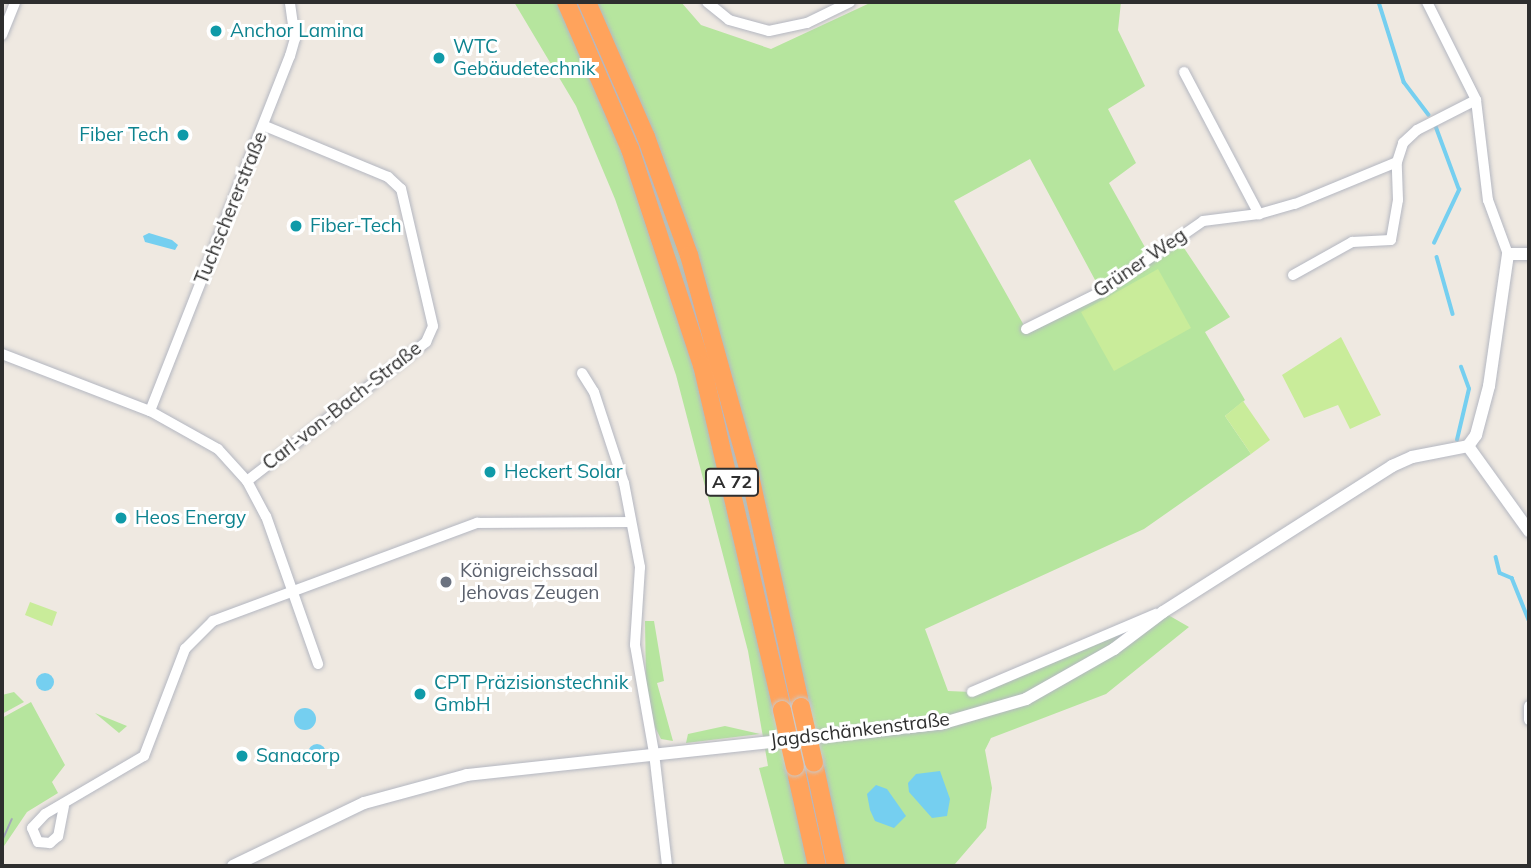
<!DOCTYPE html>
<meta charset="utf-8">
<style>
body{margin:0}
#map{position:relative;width:1531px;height:868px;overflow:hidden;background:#efe9e1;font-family:Mulish,sans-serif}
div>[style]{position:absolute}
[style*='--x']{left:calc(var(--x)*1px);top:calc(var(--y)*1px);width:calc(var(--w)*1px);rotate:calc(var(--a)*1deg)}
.green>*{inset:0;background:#b6e59e}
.pitch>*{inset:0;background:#c9ec9a}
.water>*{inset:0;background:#75cff0}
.round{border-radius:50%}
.stream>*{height:3.5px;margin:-1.75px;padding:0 1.75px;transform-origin:1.75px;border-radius:1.75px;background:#75cff0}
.roads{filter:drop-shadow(0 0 2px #b4b7c1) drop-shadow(0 0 2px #b4b7c1)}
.minor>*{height:10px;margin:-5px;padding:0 5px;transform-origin:5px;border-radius:5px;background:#fff}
.tertiary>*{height:12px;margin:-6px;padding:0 6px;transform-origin:6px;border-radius:6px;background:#fff}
.secondary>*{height:12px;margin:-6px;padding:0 6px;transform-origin:6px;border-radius:6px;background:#fff}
.motorway>*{height:18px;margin:-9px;padding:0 9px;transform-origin:9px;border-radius:9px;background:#ffa35c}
.tram>*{height:2px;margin:-1px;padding:0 1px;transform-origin:1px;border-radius:1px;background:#a3a6b8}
.bridges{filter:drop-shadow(0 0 2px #c9c9c9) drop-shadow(0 0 2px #c9c9c9)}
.motorway-bridge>*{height:18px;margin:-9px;padding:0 9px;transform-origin:9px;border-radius:9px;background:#ffa35c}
.dots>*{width:19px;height:19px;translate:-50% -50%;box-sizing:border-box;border:4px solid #fff;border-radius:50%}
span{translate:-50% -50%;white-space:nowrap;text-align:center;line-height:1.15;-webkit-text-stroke:6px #fff;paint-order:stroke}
.shield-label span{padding:2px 5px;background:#fff;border:2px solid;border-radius:5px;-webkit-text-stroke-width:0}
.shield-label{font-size:18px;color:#2e2e2e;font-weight:700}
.culture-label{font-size:19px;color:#0d838f}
.left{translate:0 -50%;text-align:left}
.right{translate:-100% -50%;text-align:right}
.street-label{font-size:19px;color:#2e2e2e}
.worship-label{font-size:19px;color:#5b616d}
.frame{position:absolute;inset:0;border:4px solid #2e2e2e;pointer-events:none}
</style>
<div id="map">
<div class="green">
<i style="clip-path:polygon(evenodd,514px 2px,681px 2px,701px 25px,771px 49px,872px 2px,1121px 2px,1118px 30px,1145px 86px,1108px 109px,1136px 163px,1109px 183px,1151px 258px,1178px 239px,1230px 317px,1205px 332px,1245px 400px,1225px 416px,1251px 454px,1144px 529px,925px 629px,948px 691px,971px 692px,1163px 612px,1189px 627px,1106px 694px,991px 738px,985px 750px,992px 788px,986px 828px,955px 864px,785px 866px,759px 768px,768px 766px,748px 651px,676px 375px,615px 199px,576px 106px,514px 2px,1030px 159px,1101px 291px,1026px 329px,954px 201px,1030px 159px)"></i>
<i style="clip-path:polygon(645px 621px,654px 621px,664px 681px,657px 683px,673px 741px,661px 739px,655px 727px,646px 685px)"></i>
<i style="clip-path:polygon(14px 692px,24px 702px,2px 714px,2px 695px)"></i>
<i style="clip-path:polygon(31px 702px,65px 765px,52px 782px,58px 793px,27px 812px,2px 849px,2px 718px)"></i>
<i style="clip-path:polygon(95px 713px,127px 726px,119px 733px)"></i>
<i style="clip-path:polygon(725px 726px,760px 734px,686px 743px,688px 734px)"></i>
</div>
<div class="pitch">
<i style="clip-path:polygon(1158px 269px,1191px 328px,1114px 371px,1081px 312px)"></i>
<i style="clip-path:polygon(1341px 337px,1381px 415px,1350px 429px,1338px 405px,1304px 418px,1282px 375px)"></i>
<i style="clip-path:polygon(1243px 401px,1270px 440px,1251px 454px,1225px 416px)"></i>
<i style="clip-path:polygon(30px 602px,57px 612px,52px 626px,25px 615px)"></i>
</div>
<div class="water">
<i style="clip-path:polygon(149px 233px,172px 240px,178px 245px,175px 250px,145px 242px,143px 236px)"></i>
<i class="round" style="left:36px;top:673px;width:18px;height:18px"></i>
<i class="round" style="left:294px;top:708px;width:22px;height:22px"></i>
<i class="round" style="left:308px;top:744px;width:18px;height:18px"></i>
<i style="clip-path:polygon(940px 771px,950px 799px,947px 816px,932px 818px,909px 792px,908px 783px,916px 774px)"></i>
<i style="clip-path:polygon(876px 785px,887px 789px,906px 816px,894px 828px,875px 821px,870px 810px,867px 794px)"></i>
</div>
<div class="stream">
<i style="--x:1379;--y:2;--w:84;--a:72.6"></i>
<i style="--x:1404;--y:82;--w:41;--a:52.9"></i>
<i style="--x:1434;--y:243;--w:59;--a:-64.7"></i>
<i style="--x:1459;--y:190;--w:69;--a:-110.3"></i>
<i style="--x:1437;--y:257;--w:59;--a:74.3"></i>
<i style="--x:1457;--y:440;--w:52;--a:-76.8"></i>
<i style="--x:1469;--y:389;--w:23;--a:-110"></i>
<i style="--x:1496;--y:557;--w:16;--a:76"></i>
<i style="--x:1500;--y:573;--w:13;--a:23"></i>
<i style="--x:1512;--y:578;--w:45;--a:68"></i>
</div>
<div class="roads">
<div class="minor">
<i style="--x:707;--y:2;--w:28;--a:39"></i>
<i style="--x:729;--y:20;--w:41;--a:15.4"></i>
<i style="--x:769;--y:31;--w:39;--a:-12"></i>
<i style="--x:807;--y:23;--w:48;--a:-26"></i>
<i style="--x:1427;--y:2;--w:110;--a:63.4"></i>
<i style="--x:1476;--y:100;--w:101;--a:83.2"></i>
<i style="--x:1488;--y:200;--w:58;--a:69.7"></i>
<i style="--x:2;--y:35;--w:35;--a:-68"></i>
<i style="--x:1184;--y:72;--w:161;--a:62.2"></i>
<i style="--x:1293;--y:275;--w:68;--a:-29.2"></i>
<i style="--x:1352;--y:242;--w:39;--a:-3"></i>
<i style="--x:1391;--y:240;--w:41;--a:-80.1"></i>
<i style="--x:1398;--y:200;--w:38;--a:-92"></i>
<i style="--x:1026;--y:329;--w:84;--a:-26.3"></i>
<i style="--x:1101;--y:292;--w:124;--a:-34.8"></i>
<i style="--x:1203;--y:221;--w:56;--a:-7.1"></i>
<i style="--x:1259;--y:214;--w:37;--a:-16"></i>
<i style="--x:1295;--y:204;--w:110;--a:-22.4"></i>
<i style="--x:1397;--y:162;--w:20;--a:-72"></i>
<i style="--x:1403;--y:143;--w:19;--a:-43"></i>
<i style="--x:1417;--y:130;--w:66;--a:-27"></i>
<i style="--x:2;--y:354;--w:159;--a:21.1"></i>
<i style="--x:150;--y:411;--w:78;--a:29.2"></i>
<i style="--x:218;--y:449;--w:43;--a:47.8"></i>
<i style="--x:247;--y:481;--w:40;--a:62"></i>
<i style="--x:266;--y:516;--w:157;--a:70.6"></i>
<i style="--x:582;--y:373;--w:22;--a:58"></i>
<i style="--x:594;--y:392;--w:96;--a:71.8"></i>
<i style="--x:624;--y:483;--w:86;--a:79.2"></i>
<i style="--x:640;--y:567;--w:78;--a:93.7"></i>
<i style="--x:635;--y:645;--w:110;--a:80"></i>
<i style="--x:654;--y:753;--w:114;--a:83.4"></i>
<i style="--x:150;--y:411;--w:382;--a:-68.5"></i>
<i style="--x:290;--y:56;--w:18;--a:-74"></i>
<i style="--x:295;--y:39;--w:37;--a:-98"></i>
<i style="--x:247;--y:481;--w:227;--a:-37.8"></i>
<i style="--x:426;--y:342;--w:17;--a:-66"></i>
<i style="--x:433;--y:326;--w:141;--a:-103.1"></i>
<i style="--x:401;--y:189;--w:18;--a:-137"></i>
<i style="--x:388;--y:177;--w:133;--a:-157.5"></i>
<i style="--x:972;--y:692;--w:200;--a:-23"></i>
<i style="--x:1529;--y:706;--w:14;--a:90"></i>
<i style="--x:64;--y:806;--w:31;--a:101"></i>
<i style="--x:58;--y:836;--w:11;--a:139"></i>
<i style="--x:50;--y:843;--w:12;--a:-175"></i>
<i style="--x:38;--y:842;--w:15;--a:-113"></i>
<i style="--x:32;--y:828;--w:19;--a:-47"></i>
<i style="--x:45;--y:814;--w:115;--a:-30.4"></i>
<i style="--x:144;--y:756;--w:115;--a:-69"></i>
<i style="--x:185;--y:649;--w:40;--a:-45"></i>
<i style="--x:213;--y:621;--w:282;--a:-20.4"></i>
<i style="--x:477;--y:523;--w:153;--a:-0.4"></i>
</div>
<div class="tertiary">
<i style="--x:1468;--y:446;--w:105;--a:54.3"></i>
</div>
<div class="secondary">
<i style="--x:233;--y:866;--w:145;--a:-25.7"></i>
<i style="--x:364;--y:803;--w:107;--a:-15.2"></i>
<i style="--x:467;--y:775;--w:476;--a:-6.2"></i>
<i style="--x:940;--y:724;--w:90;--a:-16.2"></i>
<i style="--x:1026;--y:699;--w:101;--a:-29.6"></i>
<i style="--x:1114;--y:649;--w:61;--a:-37.1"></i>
<i style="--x:1163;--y:612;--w:272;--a:-32.5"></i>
<i style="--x:1392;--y:466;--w:22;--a:-24"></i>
<i style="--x:1412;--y:457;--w:57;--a:-11.1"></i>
<i style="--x:1468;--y:446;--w:14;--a:-54"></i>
<i style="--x:1476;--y:435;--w:51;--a:-75.1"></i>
<i style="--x:1489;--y:386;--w:133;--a:-81.8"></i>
<i style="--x:1508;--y:254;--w:21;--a:0"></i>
</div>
<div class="motorway">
<i style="--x:566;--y:2;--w:160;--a:66.5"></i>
<i style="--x:630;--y:149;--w:228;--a:71.6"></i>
<i style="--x:702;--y:365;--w:354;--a:76.9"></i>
<i style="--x:587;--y:2;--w:147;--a:66.4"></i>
<i style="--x:646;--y:137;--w:126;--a:70"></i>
<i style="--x:689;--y:255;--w:224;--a:74.5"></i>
<i style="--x:749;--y:471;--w:242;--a:77.6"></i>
<i style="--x:814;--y:763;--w:105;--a:77.9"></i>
<i style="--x:795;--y:767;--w:101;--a:77.5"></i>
</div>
</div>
<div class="tram">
<i style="--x:2;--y:841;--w:24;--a:-66"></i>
</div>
<div class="bridges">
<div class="motorway-bridge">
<i style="--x:801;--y:707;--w:57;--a:76.9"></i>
<i style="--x:782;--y:710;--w:58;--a:77.2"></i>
</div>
</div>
<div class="dots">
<i style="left:216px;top:31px;background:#0f9aa8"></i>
<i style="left:439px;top:58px;background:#0f9aa8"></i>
<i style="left:183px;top:135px;background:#0f9aa8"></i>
<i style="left:296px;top:226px;background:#0f9aa8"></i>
<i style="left:490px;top:472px;background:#0f9aa8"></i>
<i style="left:121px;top:518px;background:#0f9aa8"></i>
<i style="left:446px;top:582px;background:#6b7280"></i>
<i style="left:420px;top:694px;background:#0f9aa8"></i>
<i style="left:242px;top:756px;background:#0f9aa8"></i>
</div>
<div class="shield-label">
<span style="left:732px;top:482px">A 72</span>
</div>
<div class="culture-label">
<span class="left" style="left:230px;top:31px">Anchor Lamina</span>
<span class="left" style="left:453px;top:58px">WTC<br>Gebäudetechnik</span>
<span class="right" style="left:169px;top:135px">Fiber Tech</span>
<span class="left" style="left:310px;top:226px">Fiber-Tech</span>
<span class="left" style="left:504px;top:472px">Heckert Solar</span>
<span class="left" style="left:135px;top:518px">Heos Energy</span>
<span class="left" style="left:434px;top:694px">CPT Präzisionstechnik<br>GmbH</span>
<span class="left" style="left:256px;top:756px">Sanacorp</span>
</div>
<div class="street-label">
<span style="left:231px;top:208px;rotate:-68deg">Tuchschererstraße</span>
<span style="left:1140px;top:263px;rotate:-34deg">Grüner Weg</span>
<span style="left:342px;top:406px;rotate:-38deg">Carl-von-Bach-Straße</span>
<span style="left:860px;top:730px;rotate:-7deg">Jagdschänkenstraße</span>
</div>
<div class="worship-label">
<span class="left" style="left:460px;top:582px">Königreichssaal<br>Jehovas Zeugen</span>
</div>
<div class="frame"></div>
</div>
